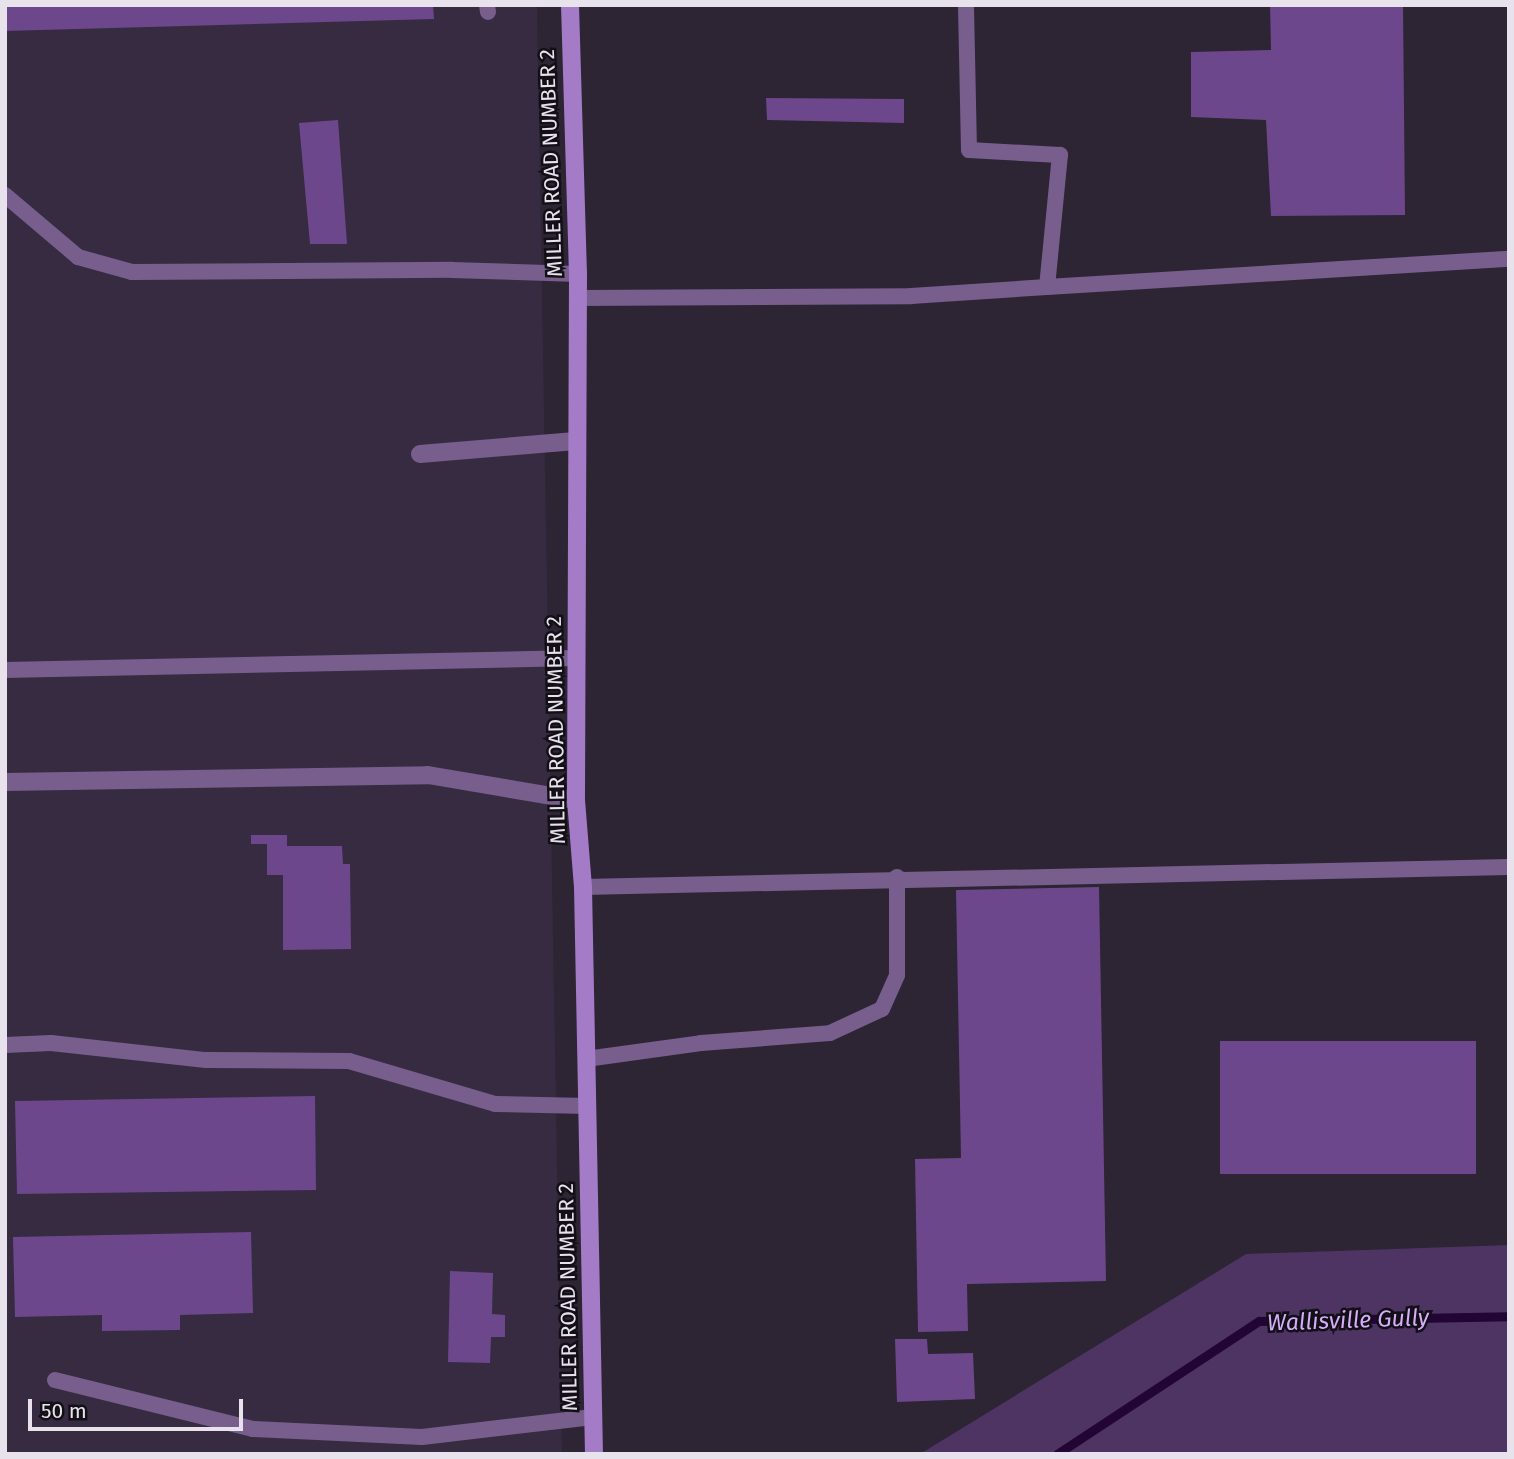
<!DOCTYPE html>
<style>
body{margin:0}
#map{position:relative;width:1514px;height:1459px;overflow:hidden;background:#2d2434;font-family:"Fira Sans",sans-serif}
div>[style]{position:absolute}
[style*='--x']{left:calc(var(--x)*1px);top:calc(var(--y)*1px);width:calc(var(--w)*1px);rotate:calc(var(--a)*1deg)}
.built>*{inset:0;background:#362b41}
.green>*{inset:0;background:#4d3462}
.stream>*{height:9px;margin:-4.5px;padding:0 4.5px;transform-origin:4.5px;border-radius:4.5px;background:#220435}
.building>*{inset:0;background:#6d478b}
.lane>*{height:16px;margin:-8px;padding:0 8px;transform-origin:8px;border-radius:8px;background:#775e8d}
.street>*{height:18px;margin:-9px;padding:0 9px;transform-origin:9px;border-radius:9px;background:#775e8d}
.secondary>*{height:18px;margin:-9px;padding:0 9px;transform-origin:9px;border-radius:9px;background:#a47bc6}
span{translate:-50% -50%;white-space:nowrap;text-align:center;line-height:1.15;-webkit-text-stroke:5px #130f16;paint-order:stroke}
.street-label{font-size:21px;color:#e8e2ed}
.water-label{font-size:23px;color:#d6adfa;font-style:italic}
.frame{position:absolute;inset:0;border:7px solid #e8e2ed;pointer-events:none}
.scale{position:absolute;left:28px;top:1399px;width:215px;height:32px;box-sizing:border-box;border:4px solid #e8e2ed;border-top:0;padding-left:9px;font-size:21px;line-height:24px;white-space:nowrap;color:#e8e2ed;-webkit-text-stroke:5px #130f16;paint-order:stroke}
</style>
<div id="map">
<div class="built">
<i style="clip-path:polygon(5px 5px,537px 5px,562px 1454px,5px 1454px)"></i>
</div>
<div class="green">
<i style="clip-path:polygon(1509px 1245px,1509px 1454px,920px 1454px,1246px 1254px)"></i>
</div>
<div class="stream">
<i style="--x:1057;--y:1454;--w:242;--a:-33.4"></i>
<i style="--x:1259;--y:1321;--w:250;--a:-1.1"></i>
</div>
<div class="building">
<i style="clip-path:polygon(5px 5px,433px 5px,434px 19px,5px 31px)"></i>
<i style="clip-path:polygon(1270px 5px,1403px 5px,1405px 215px,1271px 216px,1266px 120px,1191px 117px,1191px 52px,1271px 50px)"></i>
<i style="clip-path:polygon(766px 98px,904px 99px,904px 123px,767px 120px)"></i>
<i style="clip-path:polygon(338px 120px,347px 244px,310px 244px,299px 123px)"></i>
<i style="clip-path:polygon(251px 835px,287px 835px,287px 846px,342px 846px,343px 864px,350px 864px,351px 949px,283px 950px,283px 875px,267px 875px,267px 844px,251px 844px)"></i>
<i style="clip-path:polygon(1099px 887px,1106px 1281px,967px 1284px,968px 1331px,918px 1332px,915px 1159px,961px 1158px,956px 890px)"></i>
<i style="clip-path:polygon(1220px 1041px,1476px 1041px,1476px 1174px,1220px 1174px)"></i>
<i style="clip-path:polygon(315px 1096px,316px 1190px,17px 1194px,15px 1101px)"></i>
<i style="clip-path:polygon(251px 1232px,253px 1313px,180px 1315px,180px 1330px,102px 1331px,102px 1315px,15px 1317px,13px 1237px)"></i>
<i style="clip-path:polygon(450px 1271px,493px 1273px,492px 1314px,505px 1315px,505px 1337px,491px 1337px,490px 1363px,448px 1362px)"></i>
<i style="clip-path:polygon(895px 1339px,927px 1339px,928px 1354px,973px 1353px,975px 1399px,897px 1402px)"></i>
</div>
<div class="lane">
<i style="--x:487;--y:5;--w:7;--a:82"></i>
<i style="--x:5;--y:195;--w:96;--a:40.3"></i>
<i style="--x:78;--y:257;--w:56;--a:15.5"></i>
<i style="--x:132;--y:272;--w:320;--a:-0.4"></i>
<i style="--x:452;--y:270;--w:126;--a:1.8"></i>
<i style="--x:1047;--y:287;--w:463;--a:-3.5"></i>
<i style="--x:577;--y:298;--w:334;--a:-0.3"></i>
<i style="--x:911;--y:296;--w:136;--a:-3.8"></i>
<i style="--x:1047;--y:287;--w:133;--a:-84.4"></i>
<i style="--x:1060;--y:155;--w:91;--a:-176.9"></i>
<i style="--x:969;--y:150;--w:145;--a:-91.2"></i>
<i style="--x:5;--y:670;--w:572;--a:-1.2"></i>
<i style="--x:583;--y:887;--w:926;--a:-1.24"></i>
<i style="--x:5;--y:1045;--w:46;--a:-2.5"></i>
<i style="--x:51;--y:1043;--w:156;--a:6.3"></i>
<i style="--x:206;--y:1060;--w:143;--a:0.4"></i>
<i style="--x:349;--y:1061;--w:152;--a:16.4"></i>
<i style="--x:495;--y:1104;--w:92;--a:1.2"></i>
<i style="--x:586;--y:1059;--w:116;--a:-7.9"></i>
<i style="--x:701;--y:1043;--w:129;--a:-4.4"></i>
<i style="--x:830;--y:1033;--w:57;--a:-24.8"></i>
<i style="--x:882;--y:1009;--w:37;--a:-66"></i>
<i style="--x:897;--y:975;--w:98;--a:-90"></i>
<i style="--x:55;--y:1380;--w:204;--a:13.9"></i>
<i style="--x:253;--y:1429;--w:169;--a:2.7"></i>
<i style="--x:422;--y:1437;--w:172;--a:-6.7"></i>
</div>
<div class="street">
<i style="--x:420;--y:454;--w:156;--a:-4.8"></i>
<i style="--x:5;--y:782;--w:423;--a:-0.9"></i>
<i style="--x:428;--y:775;--w:150;--a:9.6"></i>
</div>
<div class="secondary">
<i style="--x:570;--y:5;--w:269;--a:88.3"></i>
<i style="--x:578;--y:274;--w:526;--a:90.22"></i>
<i style="--x:576;--y:800;--w:87;--a:85.4"></i>
<i style="--x:583;--y:887;--w:567;--a:88.89"></i>
</div>
<div class="street-label">
<span style="left:551px;top:163px;rotate:-92deg">MILLER ROAD NUMBER 2</span>
<span style="left:556px;top:730px;rotate:-91deg">MILLER ROAD NUMBER 2</span>
<span style="left:568px;top:1297px;rotate:-91deg">MILLER ROAD NUMBER 2</span>
</div>
<div class="water-label">
<span style="left:1348px;top:1320px;rotate:-2deg">Wallisville Gully</span>
</div>
<div class="frame"></div>
<div class="scale">50 m</div>
</div>
